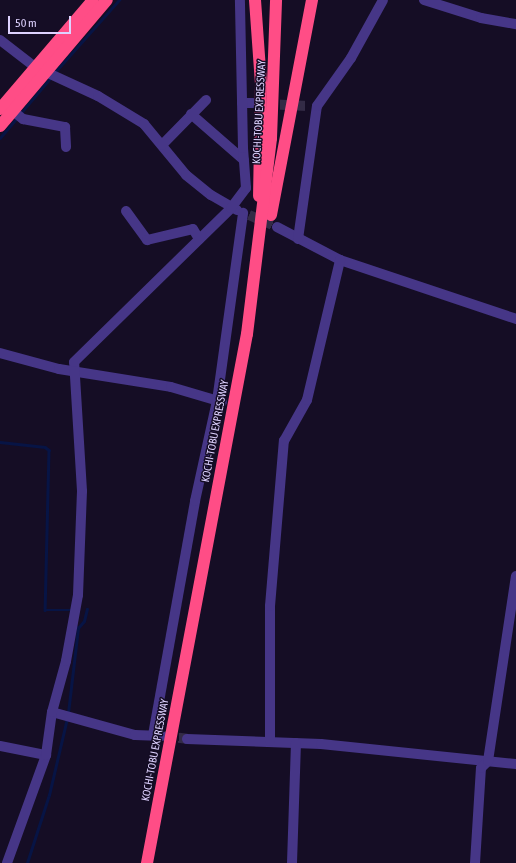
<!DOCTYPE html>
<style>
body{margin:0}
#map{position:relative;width:516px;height:863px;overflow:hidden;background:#150d25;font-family:"Asap Condensed",sans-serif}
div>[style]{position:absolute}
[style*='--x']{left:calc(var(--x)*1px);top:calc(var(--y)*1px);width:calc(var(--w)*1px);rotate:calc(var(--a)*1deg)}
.stream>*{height:2.5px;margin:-1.25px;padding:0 1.25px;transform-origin:1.25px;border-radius:1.25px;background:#071445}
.minor-tunnel>*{height:10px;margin-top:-5px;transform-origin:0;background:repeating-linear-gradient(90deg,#332b46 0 10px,transparent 0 15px)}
.minor>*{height:10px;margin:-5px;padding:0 5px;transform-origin:5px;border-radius:5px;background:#463687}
.highway>*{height:12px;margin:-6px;padding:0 6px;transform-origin:6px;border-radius:6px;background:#ff4d86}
span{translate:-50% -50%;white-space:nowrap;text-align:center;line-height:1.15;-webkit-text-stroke:3px #150d25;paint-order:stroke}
.street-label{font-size:11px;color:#ded2ff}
.scale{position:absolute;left:8px;top:16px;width:63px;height:18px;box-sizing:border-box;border:2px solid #ded2ff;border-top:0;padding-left:5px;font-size:12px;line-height:14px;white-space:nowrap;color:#ded2ff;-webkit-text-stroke:3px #150d25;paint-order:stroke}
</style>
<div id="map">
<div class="stream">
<i style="--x:54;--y:73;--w:98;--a:-48.3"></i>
<i style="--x:20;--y:114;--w:48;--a:-50"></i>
<i style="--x:0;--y:138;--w:26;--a:-50"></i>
<i style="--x:0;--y:442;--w:45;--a:6.3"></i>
<i style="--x:45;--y:447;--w:5;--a:37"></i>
<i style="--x:49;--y:450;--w:160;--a:91.4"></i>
<i style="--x:45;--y:610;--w:27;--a:0"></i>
<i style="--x:68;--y:713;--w:86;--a:-83.3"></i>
<i style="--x:78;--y:628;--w:9;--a:-49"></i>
<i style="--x:84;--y:621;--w:12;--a:-76"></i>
<i style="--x:27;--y:863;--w:71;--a:-72.1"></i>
<i style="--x:49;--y:795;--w:79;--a:-76.8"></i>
</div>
<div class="minor-tunnel">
<i style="--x:265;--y:104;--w:43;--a:2.7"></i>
<i style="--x:249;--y:215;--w:30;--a:23"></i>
<i style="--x:164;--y:736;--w:23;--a:7"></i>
</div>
<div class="minor">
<i style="--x:424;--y:0;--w:60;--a:17.5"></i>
<i style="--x:481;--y:18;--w:36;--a:10"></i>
<i style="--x:0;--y:40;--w:44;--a:37.6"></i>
<i style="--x:35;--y:67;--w:69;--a:24.7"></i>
<i style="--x:98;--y:96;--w:54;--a:31.3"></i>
<i style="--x:144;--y:124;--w:66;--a:50.5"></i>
<i style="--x:186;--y:175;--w:32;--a:39"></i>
<i style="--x:211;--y:195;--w:30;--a:30"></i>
<i style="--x:242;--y:103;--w:11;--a:0"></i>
<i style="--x:13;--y:111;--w:13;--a:39"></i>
<i style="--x:23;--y:119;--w:43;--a:10.8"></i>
<i style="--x:65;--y:127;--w:20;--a:87"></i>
<i style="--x:191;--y:114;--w:70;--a:41"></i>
<i style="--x:162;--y:145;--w:63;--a:-45.6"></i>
<i style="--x:126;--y:211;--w:36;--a:54"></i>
<i style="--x:147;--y:240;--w:47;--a:-13.4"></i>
<i style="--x:193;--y:229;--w:12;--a:59"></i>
<i style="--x:277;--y:227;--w:71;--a:27.6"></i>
<i style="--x:340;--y:260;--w:186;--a:18.5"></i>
<i style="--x:298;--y:239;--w:134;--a:-81.9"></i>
<i style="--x:317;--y:106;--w:59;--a:-54.7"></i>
<i style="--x:351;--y:58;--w:66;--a:-61.1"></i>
<i style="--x:0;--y:353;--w:61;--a:15.2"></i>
<i style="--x:59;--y:369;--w:113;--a:9.1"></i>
<i style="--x:171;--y:387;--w:53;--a:16.4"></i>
<i style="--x:52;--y:712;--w:86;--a:15.5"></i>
<i style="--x:135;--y:735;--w:27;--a:2"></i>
<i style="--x:153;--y:735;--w:238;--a:-79.8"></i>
<i style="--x:195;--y:501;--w:102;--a:-77.6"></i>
<i style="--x:217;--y:401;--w:190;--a:-82.1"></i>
<i style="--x:187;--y:739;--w:134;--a:2.1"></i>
<i style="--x:321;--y:744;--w:196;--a:5.9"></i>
<i style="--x:270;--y:741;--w:135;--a:-90"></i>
<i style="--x:270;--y:606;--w:166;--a:-85.2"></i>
<i style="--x:284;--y:441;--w:47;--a:-60.7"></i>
<i style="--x:307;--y:400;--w:144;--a:-76.7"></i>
<i style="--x:0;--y:746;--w:47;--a:11.1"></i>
<i style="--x:7;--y:863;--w:115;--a:-70.1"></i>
<i style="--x:46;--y:755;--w:43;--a:-82.1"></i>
<i style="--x:52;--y:712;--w:53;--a:-74.6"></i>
<i style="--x:66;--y:661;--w:67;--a:-79.7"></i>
<i style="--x:78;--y:595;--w:104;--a:-87.8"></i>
<i style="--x:82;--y:491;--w:129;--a:-93.5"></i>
<i style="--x:74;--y:362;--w:220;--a:-44.4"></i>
<i style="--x:231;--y:208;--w:25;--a:-53"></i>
<i style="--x:246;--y:188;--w:40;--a:-94.3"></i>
<i style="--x:243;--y:148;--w:148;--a:-91.2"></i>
<i style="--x:292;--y:863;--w:120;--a:-88.1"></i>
<i style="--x:475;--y:863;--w:95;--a:-86.4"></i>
<i style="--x:481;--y:768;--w:10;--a:-45"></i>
<i style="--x:488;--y:761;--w:187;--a:-81.4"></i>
</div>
<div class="highway">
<i style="--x:255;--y:0;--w:84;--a:85.9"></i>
<i style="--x:261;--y:84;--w:112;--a:91"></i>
<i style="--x:0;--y:109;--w:143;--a:-49.5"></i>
<i style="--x:0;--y:126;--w:165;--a:-49.7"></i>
<i style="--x:271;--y:215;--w:219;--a:-79.2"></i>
<i style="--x:147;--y:863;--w:538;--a:-79.3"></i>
<i style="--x:247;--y:334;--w:197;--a:-83"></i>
<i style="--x:271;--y:138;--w:138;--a:-87.9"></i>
</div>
<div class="street-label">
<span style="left:259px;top:112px;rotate:-87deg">KOCHI-TOBU EXPRESSWAY</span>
<span style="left:215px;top:431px;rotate:-79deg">KOCHI-TOBU EXPRESSWAY</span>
<span style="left:155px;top:750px;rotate:-79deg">KOCHI-TOBU EXPRESSWAY</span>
</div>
<div class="scale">50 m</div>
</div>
